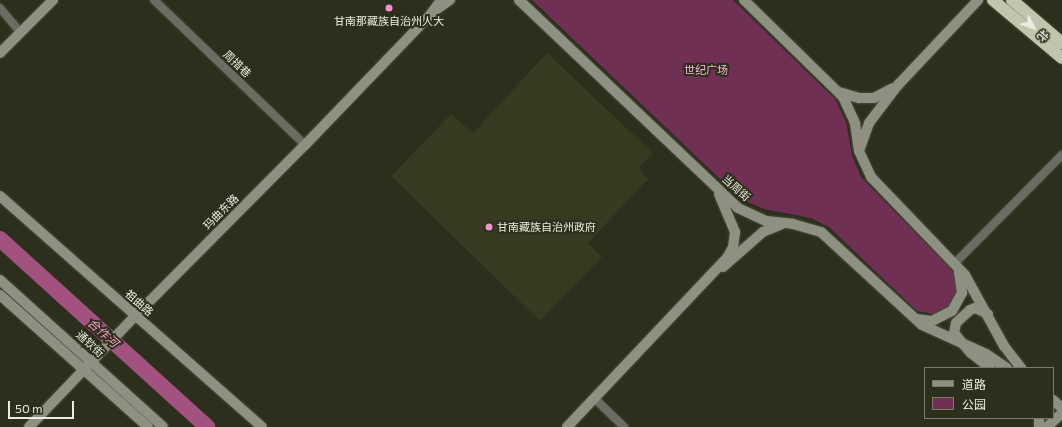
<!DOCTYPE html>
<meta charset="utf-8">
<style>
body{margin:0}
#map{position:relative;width:1062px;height:427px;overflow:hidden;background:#2c2f1b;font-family:Commissioner,"Noto Sans SC",sans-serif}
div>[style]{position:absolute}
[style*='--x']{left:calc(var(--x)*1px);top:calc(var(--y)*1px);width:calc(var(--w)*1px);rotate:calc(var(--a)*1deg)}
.built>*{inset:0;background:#373a20}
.green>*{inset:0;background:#6f3054}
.river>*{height:16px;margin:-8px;padding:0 8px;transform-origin:8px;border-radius:8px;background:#a35280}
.roads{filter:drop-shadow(0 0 1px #4a4d3b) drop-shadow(0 0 1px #4a4d3b)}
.street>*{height:8px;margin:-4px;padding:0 4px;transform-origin:4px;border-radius:4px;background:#6b6d63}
.secondary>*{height:10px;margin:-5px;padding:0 5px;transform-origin:5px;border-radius:5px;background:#8e9181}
.highway>*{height:12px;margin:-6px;padding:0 6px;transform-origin:6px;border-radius:6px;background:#c2c5ae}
.dots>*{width:11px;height:11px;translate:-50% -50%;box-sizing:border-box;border:2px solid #2c2f1b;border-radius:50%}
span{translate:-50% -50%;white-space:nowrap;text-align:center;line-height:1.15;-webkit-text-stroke:4px #2c2f1b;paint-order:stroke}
.poi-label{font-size:11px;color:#eaece0}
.left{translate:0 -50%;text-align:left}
.street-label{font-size:11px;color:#eaece0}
.park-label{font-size:11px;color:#fcb7da}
.water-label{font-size:12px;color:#f89fce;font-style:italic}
.legend{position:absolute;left:924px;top:367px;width:130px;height:52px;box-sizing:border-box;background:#2c2f1b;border:1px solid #787b6a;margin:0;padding:5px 7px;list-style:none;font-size:12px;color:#eaece0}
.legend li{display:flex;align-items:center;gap:8px;height:20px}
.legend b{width:20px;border:1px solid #787b6a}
.north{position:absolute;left:1014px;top:8px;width:40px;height:40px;-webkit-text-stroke:3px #2c2f1b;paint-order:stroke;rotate:131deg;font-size:11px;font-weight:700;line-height:16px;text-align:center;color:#eaece0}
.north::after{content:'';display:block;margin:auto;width:14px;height:18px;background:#eaece0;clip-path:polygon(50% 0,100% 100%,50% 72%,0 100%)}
.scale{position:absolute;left:8px;top:401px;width:66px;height:18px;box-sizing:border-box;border:2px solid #eaece0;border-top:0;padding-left:5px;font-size:12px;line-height:14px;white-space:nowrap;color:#eaece0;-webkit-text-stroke:3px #2c2f1b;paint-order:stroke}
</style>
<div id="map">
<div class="built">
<i style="clip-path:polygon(547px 53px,653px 153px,638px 168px,648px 179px,588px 243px,602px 257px,540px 321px,391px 176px,451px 114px,473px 133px)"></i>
</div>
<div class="green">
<i style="clip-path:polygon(532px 0,733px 0,835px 99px,846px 122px,852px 155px,861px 177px,955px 273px,958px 289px,950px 305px,934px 314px,917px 311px,829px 227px,811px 218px,764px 209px,741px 199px)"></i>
</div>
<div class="river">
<i style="--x:0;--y:239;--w:280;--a:42.2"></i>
</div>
<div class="roads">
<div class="street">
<i style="--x:154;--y:0;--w:209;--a:43.8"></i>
<i style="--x:0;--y:8;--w:31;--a:50"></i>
<i style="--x:955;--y:263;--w:152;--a:-45.3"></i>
<i style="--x:594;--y:398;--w:42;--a:44"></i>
</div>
<div class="secondary">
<i style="--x:519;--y:0;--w:302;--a:43.5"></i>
<i style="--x:738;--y:208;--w:31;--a:25"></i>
<i style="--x:766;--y:221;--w:27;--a:6"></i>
<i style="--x:793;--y:224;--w:29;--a:16"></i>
<i style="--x:821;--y:232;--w:137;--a:42.6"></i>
<i style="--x:922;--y:325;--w:70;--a:24.4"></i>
<i style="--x:986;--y:354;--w:25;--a:34"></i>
<i style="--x:744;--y:0;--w:139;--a:44.4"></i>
<i style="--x:843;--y:97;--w:29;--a:65"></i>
<i style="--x:855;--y:123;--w:28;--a:82"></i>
<i style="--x:859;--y:151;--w:29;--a:65"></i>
<i style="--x:871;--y:177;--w:136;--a:46.2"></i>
<i style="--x:965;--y:275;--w:81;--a:61.2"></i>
<i style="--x:1004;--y:346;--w:28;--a:52"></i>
<i style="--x:437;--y:9;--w:16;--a:-35"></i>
<i style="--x:0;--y:53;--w:75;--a:-45"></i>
<i style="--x:839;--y:92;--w:21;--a:17"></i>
<i style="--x:859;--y:98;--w:15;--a:0"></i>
<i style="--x:874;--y:98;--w:21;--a:-28"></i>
<i style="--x:860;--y:148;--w:27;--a:-70"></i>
<i style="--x:869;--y:123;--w:48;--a:-52.7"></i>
<i style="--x:898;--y:85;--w:117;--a:-46.7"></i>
<i style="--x:0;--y:196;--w:349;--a:41.4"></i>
<i style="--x:723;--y:267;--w:53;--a:-41.2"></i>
<i style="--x:763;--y:232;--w:21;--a:-23"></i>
<i style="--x:0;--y:280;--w:219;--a:42"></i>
<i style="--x:0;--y:295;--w:198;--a:41.7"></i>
<i style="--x:988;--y:314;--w:14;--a:-155"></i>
<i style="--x:975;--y:308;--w:5;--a:158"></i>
<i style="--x:970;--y:310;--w:19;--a:137"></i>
<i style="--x:956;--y:323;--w:10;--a:101"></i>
<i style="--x:954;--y:333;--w:26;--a:50"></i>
<i style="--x:971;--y:353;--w:24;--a:38"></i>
<i style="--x:916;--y:319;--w:16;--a:7"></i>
<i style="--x:932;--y:321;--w:22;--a:-27"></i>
<i style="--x:952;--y:311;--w:21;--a:-61"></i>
<i style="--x:962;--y:293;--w:22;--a:-98"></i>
<i style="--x:1053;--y:400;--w:12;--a:42"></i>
<i style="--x:1039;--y:418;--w:9;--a:90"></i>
<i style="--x:29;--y:427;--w:153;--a:-46.3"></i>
<i style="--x:135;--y:316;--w:241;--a:-45.2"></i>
<i style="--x:305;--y:145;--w:182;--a:-46.1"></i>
<i style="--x:431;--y:14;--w:17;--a:-54"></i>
<i style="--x:567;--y:427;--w:233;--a:-46.6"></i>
<i style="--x:727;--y:258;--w:13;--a:-61"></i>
<i style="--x:733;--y:247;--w:15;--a:-82"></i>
<i style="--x:735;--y:232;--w:41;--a:-112.8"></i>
<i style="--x:1047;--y:427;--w:21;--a:-43"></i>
</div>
<div class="highway">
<i style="--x:993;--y:0;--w:90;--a:40"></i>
<i style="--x:1012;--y:0;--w:66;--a:40.7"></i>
</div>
</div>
<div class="dots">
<i style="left:389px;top:8px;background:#f98fc9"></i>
<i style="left:489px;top:227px;background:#f98fc9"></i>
</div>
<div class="poi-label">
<span style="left:389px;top:21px">甘南那藏族自治州人大</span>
<span class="left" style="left:497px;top:227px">甘南藏族自治州政府</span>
</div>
<div class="street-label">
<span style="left:237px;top:64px;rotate:44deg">周措巷</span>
<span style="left:736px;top:188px;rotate:41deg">当周街</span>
<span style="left:221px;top:212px;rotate:-45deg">玛曲东路</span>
<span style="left:139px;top:303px;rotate:41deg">祖曲路</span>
<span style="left:90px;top:344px;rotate:42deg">通钦街</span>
</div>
<div class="park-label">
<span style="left:706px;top:70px">世纪广场</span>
</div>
<div class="water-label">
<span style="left:103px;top:333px;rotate:42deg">合作河</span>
</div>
<ul class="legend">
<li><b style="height:5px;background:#8e9181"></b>道路</li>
<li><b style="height:11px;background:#6f3054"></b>公园</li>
</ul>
<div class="north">北</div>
<div class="scale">50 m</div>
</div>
